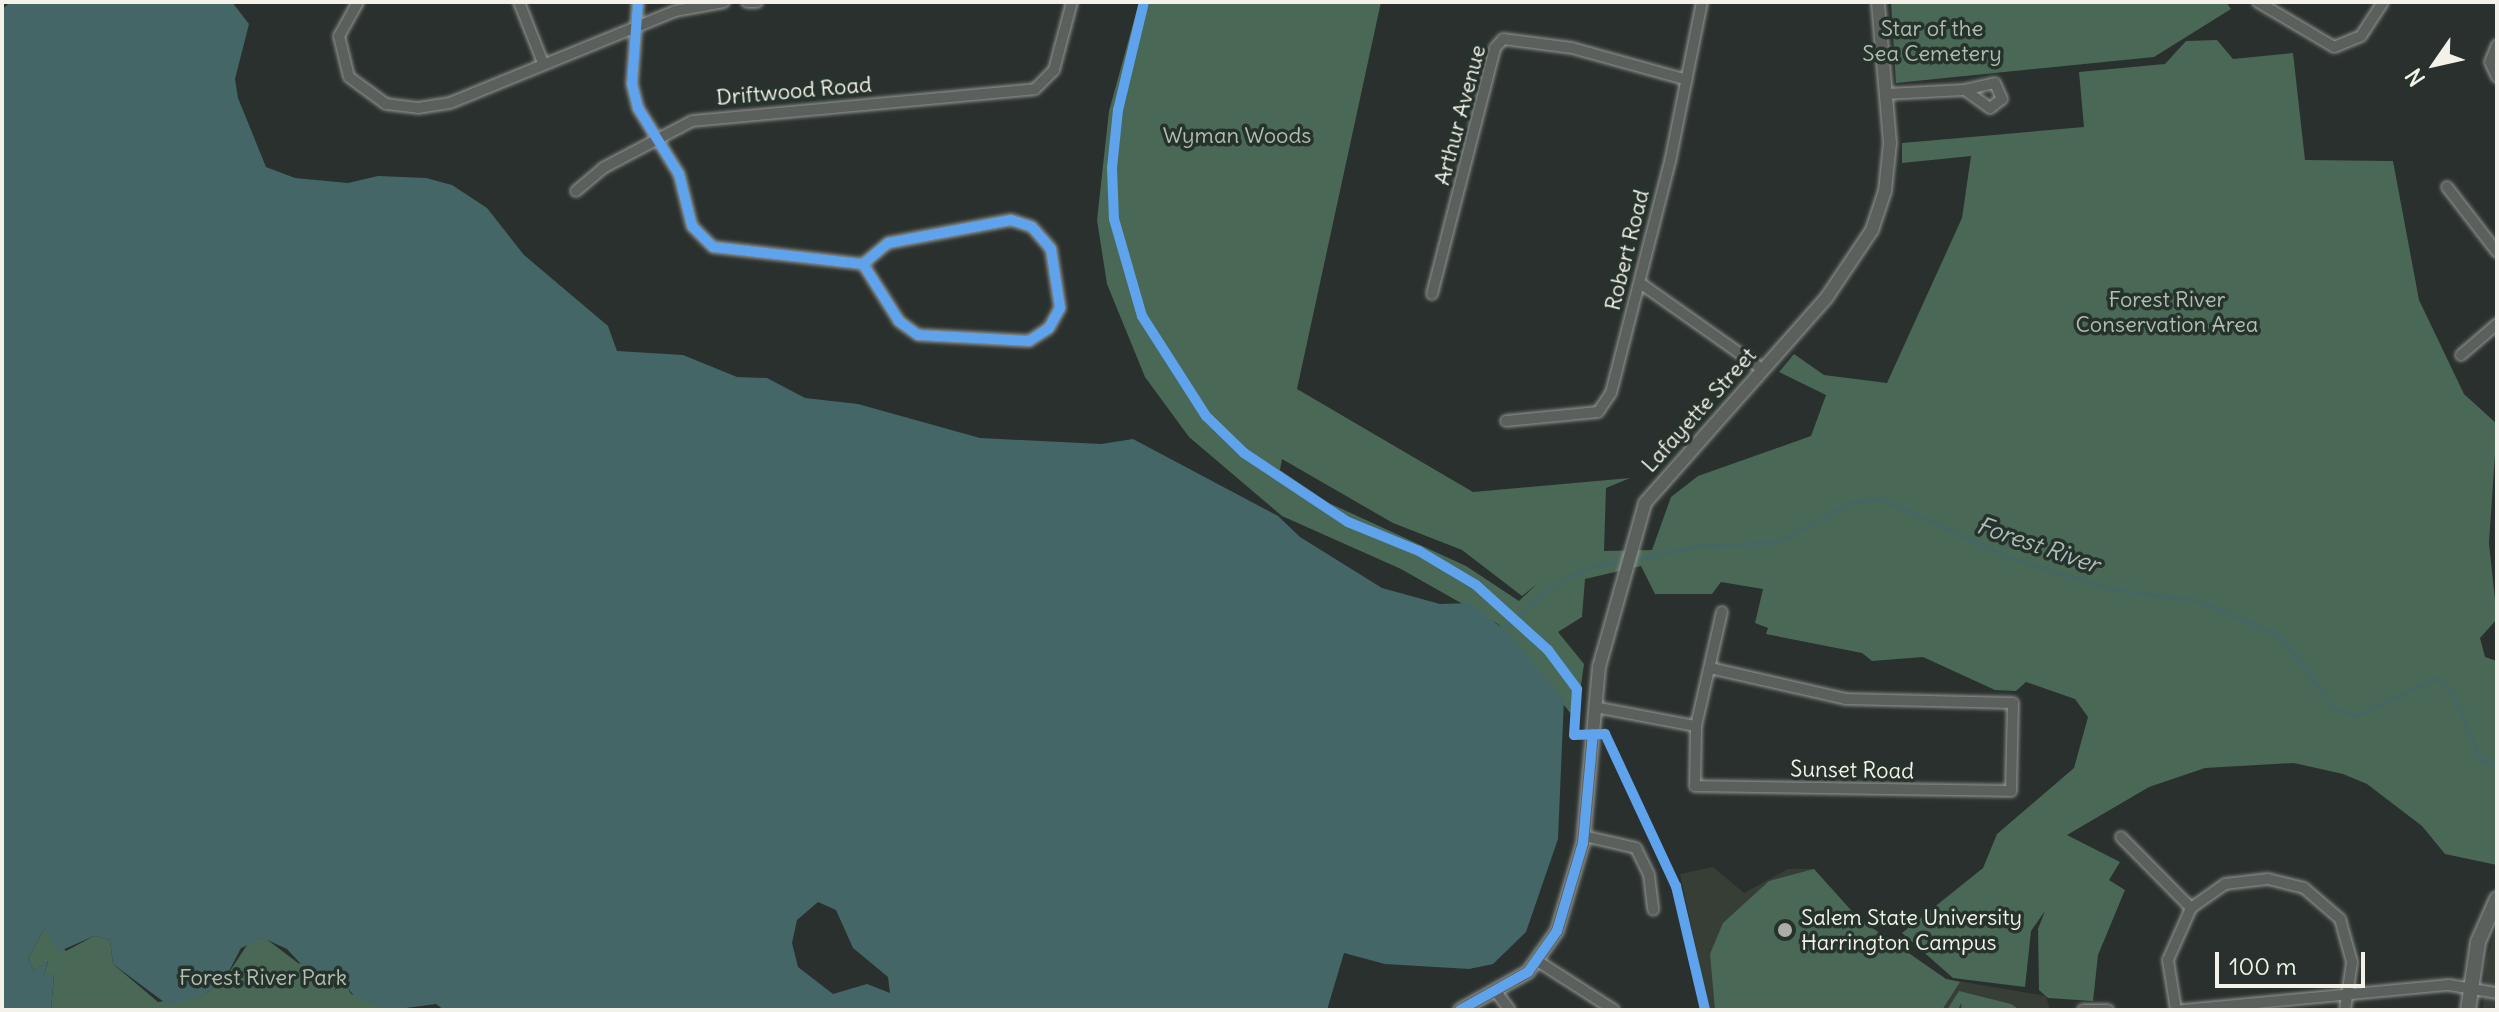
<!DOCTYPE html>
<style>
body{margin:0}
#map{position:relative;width:2499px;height:1012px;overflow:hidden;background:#29302d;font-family:Delius,sans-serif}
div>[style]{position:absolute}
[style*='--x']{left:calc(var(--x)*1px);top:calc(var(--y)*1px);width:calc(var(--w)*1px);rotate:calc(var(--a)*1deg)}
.built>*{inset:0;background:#373e36}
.green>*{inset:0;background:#4a6856}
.water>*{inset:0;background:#446667}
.stream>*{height:3px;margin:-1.5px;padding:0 1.5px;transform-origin:1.5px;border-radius:1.5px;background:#446667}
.roads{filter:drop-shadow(0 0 2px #969996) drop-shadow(0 0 2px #969996)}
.minor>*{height:10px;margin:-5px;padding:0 5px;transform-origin:5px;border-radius:5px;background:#5c605c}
.major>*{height:12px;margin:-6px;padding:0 6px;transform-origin:6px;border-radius:6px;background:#5c605c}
.highway>*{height:14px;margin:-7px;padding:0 7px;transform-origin:7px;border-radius:7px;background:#5c605c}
.cycleway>*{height:10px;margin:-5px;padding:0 5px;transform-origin:5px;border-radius:5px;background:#60a3ed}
.dots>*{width:22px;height:22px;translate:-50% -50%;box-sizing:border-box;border:4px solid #26332d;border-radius:50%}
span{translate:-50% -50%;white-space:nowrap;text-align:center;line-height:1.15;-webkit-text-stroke:7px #26332d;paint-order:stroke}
.park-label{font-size:22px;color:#b2beb0}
.street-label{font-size:22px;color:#f4f1e8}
.poi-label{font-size:22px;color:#f4f1e8}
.left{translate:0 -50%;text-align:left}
.water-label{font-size:24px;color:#afbbb7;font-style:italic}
.frame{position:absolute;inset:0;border:4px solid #f4f1e8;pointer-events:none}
.north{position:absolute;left:2395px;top:24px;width:80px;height:80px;-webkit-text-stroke:6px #26332d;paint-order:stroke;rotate:236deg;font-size:22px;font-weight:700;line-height:32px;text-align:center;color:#f4f1e8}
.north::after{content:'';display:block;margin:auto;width:28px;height:36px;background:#f4f1e8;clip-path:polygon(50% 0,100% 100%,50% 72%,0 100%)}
.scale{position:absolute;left:2215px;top:952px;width:150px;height:36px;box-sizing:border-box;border:4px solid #f4f1e8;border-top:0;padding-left:10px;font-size:24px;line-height:28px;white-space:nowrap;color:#f4f1e8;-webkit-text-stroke:6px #26332d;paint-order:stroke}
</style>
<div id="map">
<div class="built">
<i style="clip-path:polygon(1713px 867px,1744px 893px,1788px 869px,1814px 869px,1858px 918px,1946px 979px,2046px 996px,2050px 1010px,1709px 1010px,1680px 874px)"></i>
<i style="clip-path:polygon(2497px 923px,2497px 1010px,2489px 1010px,2483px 1008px,2486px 962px)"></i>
</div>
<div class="green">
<i style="clip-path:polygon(evenodd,1139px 2px,1381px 2px,1297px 389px,1473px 492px,1630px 478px,1606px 488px,1604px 551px,1652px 550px,1671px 497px,1698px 476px,1811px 436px,1826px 395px,1779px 372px,1794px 354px,1824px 375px,1887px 383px,1962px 218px,1971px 156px,1902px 163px,1902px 143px,2084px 127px,2079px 72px,2165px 64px,2186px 41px,2217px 40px,2233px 59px,2293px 53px,2305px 160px,2393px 161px,2419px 300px,2464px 394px,2497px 424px,2489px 543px,2497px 619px,2480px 638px,2485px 657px,2497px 661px,2497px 865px,2445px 854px,2422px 826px,2367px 784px,2343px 774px,2294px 763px,2205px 768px,2149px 787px,2067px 835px,2120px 862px,2109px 880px,2125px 890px,2098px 955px,2093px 1001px,2048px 998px,2039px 990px,2038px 929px,2045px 911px,2031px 931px,2025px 987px,1953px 978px,1902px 933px,1983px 868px,1997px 834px,2074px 768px,2088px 717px,2075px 699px,2026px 682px,2016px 691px,1995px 690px,1923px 657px,1872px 661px,1862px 653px,1766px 634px,1768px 628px,1755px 623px,1763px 589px,1721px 582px,1712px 594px,1655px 594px,1641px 566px,1585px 579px,1582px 617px,1558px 632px,1584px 664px,1576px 720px,1498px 624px,1401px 569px,1282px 516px,1189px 437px,1145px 377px,1107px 284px,1097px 220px,1109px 111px,1139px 2px,1282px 459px,1393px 523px,1462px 550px,1522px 596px,1538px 583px,1519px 601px,1466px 566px,1329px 503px,1280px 470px,1282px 459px)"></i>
<i style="clip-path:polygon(1891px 2px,2226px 2px,2231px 9px,2154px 57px,1896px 83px)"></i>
<i style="clip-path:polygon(1814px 869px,1858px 918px,1946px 979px,1960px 982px,1942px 1010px,1715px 1010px,1710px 954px,1723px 923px,1769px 881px)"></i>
<i style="clip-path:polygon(44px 929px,66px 951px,94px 936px,110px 940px,113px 964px,158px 1002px,204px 995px,226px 977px,251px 939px,265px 938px,298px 963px,342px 979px,351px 994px,391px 1010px,51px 1010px,54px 975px,44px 975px,48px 961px,34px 971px,28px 959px)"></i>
<i style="clip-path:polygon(1959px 991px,2011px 1004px,2020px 1010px,1962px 1010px,1961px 1003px,1958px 1010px,1947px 1010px)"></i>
</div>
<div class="water">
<i style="clip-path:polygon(evenodd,10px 2px,232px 2px,249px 24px,235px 79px,238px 98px,266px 167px,295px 178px,348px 183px,378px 176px,426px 178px,452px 185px,487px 208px,524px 255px,608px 326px,617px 351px,683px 355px,737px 377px,767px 378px,805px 398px,858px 404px,980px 438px,1101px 444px,1133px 439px,1278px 516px,1300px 537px,1382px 588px,1440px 604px,1470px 603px,1507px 632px,1564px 699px,1558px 839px,1526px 932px,1493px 964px,1469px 969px,1385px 964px,1344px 953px,1327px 1010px,444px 1010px,436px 1004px,391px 1010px,356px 998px,338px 977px,310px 974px,287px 949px,263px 938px,241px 948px,226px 977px,204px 995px,168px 1005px,113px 964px,110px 940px,94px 936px,60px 951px,44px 929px,28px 959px,34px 971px,48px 960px,44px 975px,54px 974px,51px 1010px,2px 1010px,2px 10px,10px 2px,818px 902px,836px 910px,853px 948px,888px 977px,890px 993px,867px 984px,833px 994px,798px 967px,792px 943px,797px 920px,818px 902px)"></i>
</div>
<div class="stream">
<i style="--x:1633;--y:560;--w:66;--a:-12.2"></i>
<i style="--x:1698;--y:546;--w:80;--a:-2.9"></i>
<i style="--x:1778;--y:542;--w:84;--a:-28.4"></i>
<i style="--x:1852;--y:502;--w:29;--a:-6"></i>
<i style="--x:1881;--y:499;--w:146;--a:24.3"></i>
<i style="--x:2014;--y:559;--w:102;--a:17"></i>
<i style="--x:2112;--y:589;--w:83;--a:7.6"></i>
<i style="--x:2194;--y:600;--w:52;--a:21.6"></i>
<i style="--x:2242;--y:619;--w:43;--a:24.8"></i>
<i style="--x:2281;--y:637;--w:90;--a:53.1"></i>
<i style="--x:2335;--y:709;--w:22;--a:18"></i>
<i style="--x:2356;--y:716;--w:88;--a:-25.7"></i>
<i style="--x:2435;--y:678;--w:22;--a:39"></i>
<i style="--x:2452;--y:692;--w:76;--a:66.8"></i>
<i style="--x:2482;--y:762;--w:15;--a:8"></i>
<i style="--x:1503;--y:628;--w:75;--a:-39.6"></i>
<i style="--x:1561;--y:580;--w:34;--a:-24"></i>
<i style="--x:1592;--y:566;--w:34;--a:-8"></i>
</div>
<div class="roads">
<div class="minor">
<i style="--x:358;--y:2;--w:39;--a:119"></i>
<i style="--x:339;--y:36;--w:42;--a:76.3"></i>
<i style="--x:349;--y:77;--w:46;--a:36.1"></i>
<i style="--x:386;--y:104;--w:32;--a:7"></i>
<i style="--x:418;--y:108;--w:32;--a:-9"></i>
<i style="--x:450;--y:103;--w:243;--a:-22.2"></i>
<i style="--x:675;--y:11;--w:50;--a:-10.4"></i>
<i style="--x:519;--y:2;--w:66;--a:68.5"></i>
<i style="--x:638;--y:2;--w:82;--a:94.2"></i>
<i style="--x:632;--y:84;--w:25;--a:76"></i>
<i style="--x:638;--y:108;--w:78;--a:58.2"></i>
<i style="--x:679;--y:174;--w:54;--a:76"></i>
<i style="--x:692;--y:226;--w:30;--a:45"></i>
<i style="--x:713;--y:247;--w:151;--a:6.5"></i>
<i style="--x:863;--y:264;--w:33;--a:-40"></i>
<i style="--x:888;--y:243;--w:125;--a:-10.6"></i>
<i style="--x:1011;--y:220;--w:22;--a:18"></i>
<i style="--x:1032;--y:227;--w:29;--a:49"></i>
<i style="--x:1051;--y:249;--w:60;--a:81.3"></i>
<i style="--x:1060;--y:308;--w:23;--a:119"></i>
<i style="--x:1049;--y:328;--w:24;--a:147"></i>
<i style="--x:1029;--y:341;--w:111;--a:-176.9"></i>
<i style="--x:918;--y:335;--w:24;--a:-144"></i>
<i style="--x:899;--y:321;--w:67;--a:-122.3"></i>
<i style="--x:747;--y:2;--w:10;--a:0"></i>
<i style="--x:2258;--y:2;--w:88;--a:30.6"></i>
<i style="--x:2334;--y:47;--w:29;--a:-22"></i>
<i style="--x:2361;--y:36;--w:40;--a:-57.1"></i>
<i style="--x:2497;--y:45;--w:18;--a:112"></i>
<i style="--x:2490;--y:62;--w:17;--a:65"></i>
<i style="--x:1886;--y:94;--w:79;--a:-2.9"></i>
<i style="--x:1965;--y:90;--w:31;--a:36"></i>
<i style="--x:1990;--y:108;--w:15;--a:-37"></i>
<i style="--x:2002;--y:99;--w:17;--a:-114"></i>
<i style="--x:1995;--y:83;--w:31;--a:167"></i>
<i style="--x:2447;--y:187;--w:82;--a:52.4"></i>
<i style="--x:576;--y:191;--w:35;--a:-40"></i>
<i style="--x:603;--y:168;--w:101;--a:-27.8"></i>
<i style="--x:692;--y:121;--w:344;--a:-5.3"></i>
<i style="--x:1035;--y:89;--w:27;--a:-45"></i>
<i style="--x:1054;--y:70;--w:70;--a:-75.2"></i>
<i style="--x:1640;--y:283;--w:149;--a:35.2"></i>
<i style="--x:1432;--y:294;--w:254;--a:-75.6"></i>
<i style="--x:1495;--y:48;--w:12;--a:-48"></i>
<i style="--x:1503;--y:39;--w:70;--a:7.4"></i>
<i style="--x:1572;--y:48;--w:119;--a:15.5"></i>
<i style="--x:2461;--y:355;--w:48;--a:-40.7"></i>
<i style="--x:1506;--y:421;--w:92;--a:-5.6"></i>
<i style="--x:1598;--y:412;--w:23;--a:-56"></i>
<i style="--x:1611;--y:393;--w:238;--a:-75.7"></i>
<i style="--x:1670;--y:162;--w:163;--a:-78.7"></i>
<i style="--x:1710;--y:668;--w:139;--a:12.8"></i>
<i style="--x:1846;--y:699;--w:167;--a:1.4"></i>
<i style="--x:2013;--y:703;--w:88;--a:91.3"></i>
<i style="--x:2011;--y:791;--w:316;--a:-179.1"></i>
<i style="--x:1695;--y:786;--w:60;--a:-89"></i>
<i style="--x:1696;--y:726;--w:117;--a:-77.2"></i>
<i style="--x:1595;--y:707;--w:103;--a:10.7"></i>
<i style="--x:1584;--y:836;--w:53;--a:13"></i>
<i style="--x:1636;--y:848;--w:30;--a:64"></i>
<i style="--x:1649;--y:875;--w:35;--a:83"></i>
<i style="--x:2121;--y:837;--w:100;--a:45.4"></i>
<i style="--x:1539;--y:962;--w:89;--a:32.6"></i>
<i style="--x:1497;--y:993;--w:21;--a:53"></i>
<i style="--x:2083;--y:1010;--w:25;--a:0"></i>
<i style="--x:2176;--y:1010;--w:51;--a:-99.1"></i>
<i style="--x:2168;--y:960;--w:57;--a:-66.1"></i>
<i style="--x:2191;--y:908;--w:42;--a:-35.2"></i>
<i style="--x:2225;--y:884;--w:43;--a:-6.6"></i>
<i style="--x:2268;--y:879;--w:37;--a:14"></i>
<i style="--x:2304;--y:888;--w:48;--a:40.7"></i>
<i style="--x:2340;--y:919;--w:45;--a:74.4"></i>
<i style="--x:2352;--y:962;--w:49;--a:98.3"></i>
<i style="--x:2183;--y:1010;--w:267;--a:-5.4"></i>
<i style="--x:2449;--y:985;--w:49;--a:9.5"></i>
</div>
<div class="major">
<i style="--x:1460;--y:1010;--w:78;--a:-29.2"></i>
<i style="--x:1528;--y:972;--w:50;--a:-54.7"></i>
<i style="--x:1557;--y:931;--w:92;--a:-73.5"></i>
<i style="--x:1583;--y:843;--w:177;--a:-84.8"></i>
<i style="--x:1599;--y:667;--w:170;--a:-74.3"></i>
<i style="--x:1645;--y:503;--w:275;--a:-48.5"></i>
<i style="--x:1827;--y:297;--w:81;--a:-56.1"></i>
<i style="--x:1872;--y:230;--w:41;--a:-71.6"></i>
<i style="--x:1885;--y:191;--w:48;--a:-84.1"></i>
<i style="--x:1890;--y:143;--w:142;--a:-94.9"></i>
</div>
<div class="highway">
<i style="--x:2468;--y:1010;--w:69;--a:-81.6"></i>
<i style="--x:2478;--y:942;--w:47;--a:-66.2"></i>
</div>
</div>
<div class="cycleway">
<i style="--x:638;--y:2;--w:82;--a:94.2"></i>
<i style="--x:632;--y:84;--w:25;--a:76"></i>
<i style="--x:638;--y:108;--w:78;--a:58.2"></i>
<i style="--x:679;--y:174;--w:54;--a:76"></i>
<i style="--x:692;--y:226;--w:30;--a:45"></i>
<i style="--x:713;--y:247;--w:151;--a:6.5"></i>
<i style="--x:863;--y:264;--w:33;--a:-40"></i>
<i style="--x:888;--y:243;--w:125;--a:-10.6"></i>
<i style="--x:1011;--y:220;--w:22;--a:18"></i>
<i style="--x:1032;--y:227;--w:29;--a:49"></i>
<i style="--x:1051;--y:249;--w:60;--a:81.3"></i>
<i style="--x:1060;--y:308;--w:23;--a:119"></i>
<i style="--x:1049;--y:328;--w:24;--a:147"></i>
<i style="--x:1029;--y:341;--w:111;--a:-176.9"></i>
<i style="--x:918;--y:335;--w:24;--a:-144"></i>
<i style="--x:899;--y:321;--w:67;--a:-122.3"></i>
<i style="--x:1144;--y:2;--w:111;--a:103.5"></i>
<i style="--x:1118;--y:110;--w:58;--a:95.9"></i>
<i style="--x:1112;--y:168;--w:51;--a:87.8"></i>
<i style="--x:1114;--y:219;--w:101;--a:73.9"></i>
<i style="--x:1142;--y:316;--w:119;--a:57.4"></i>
<i style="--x:1206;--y:416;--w:53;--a:44.2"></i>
<i style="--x:1244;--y:453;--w:125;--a:33.6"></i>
<i style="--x:1348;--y:522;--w:77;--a:22.2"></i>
<i style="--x:1419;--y:551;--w:66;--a:30.8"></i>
<i style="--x:1476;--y:585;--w:97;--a:42.1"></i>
<i style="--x:1548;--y:650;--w:49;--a:53.4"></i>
<i style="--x:1577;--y:689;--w:46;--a:93.7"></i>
<i style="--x:1574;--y:735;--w:31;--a:-2"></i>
<i style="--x:1605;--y:734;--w:168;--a:65"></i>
<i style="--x:1676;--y:886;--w:127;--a:76.8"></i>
<i style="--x:1460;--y:1010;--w:78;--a:-29.2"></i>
<i style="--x:1528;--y:972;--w:50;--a:-54.7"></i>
<i style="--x:1557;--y:931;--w:92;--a:-73.5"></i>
<i style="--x:1583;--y:843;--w:109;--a:-84.8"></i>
</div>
<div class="dots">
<i style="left:1785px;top:930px;background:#adada7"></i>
</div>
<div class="park-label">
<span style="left:1932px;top:41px">Star of the<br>Sea Cemetery</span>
<span style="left:1237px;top:136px">Wyman Woods</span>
<span style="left:2167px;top:312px">Forest River<br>Conservation Area</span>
<span style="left:263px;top:978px">Forest River Park</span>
</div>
<div class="street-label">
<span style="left:794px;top:91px;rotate:-5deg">Driftwood Road</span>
<span style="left:1460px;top:115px;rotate:-75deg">Arthur Avenue</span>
<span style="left:1627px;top:250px;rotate:-76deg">Robert Road</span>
<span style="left:1699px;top:410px;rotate:-48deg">Lafayette Street</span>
<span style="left:1852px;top:770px;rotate:1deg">Sunset Road</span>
</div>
<div class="poi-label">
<span class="left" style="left:1801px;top:930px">Salem State University<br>Harrington Campus</span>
</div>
<div class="water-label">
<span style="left:2038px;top:545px;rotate:19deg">Forest River</span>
</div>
<div class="frame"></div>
<div class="north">N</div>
<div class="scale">100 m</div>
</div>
